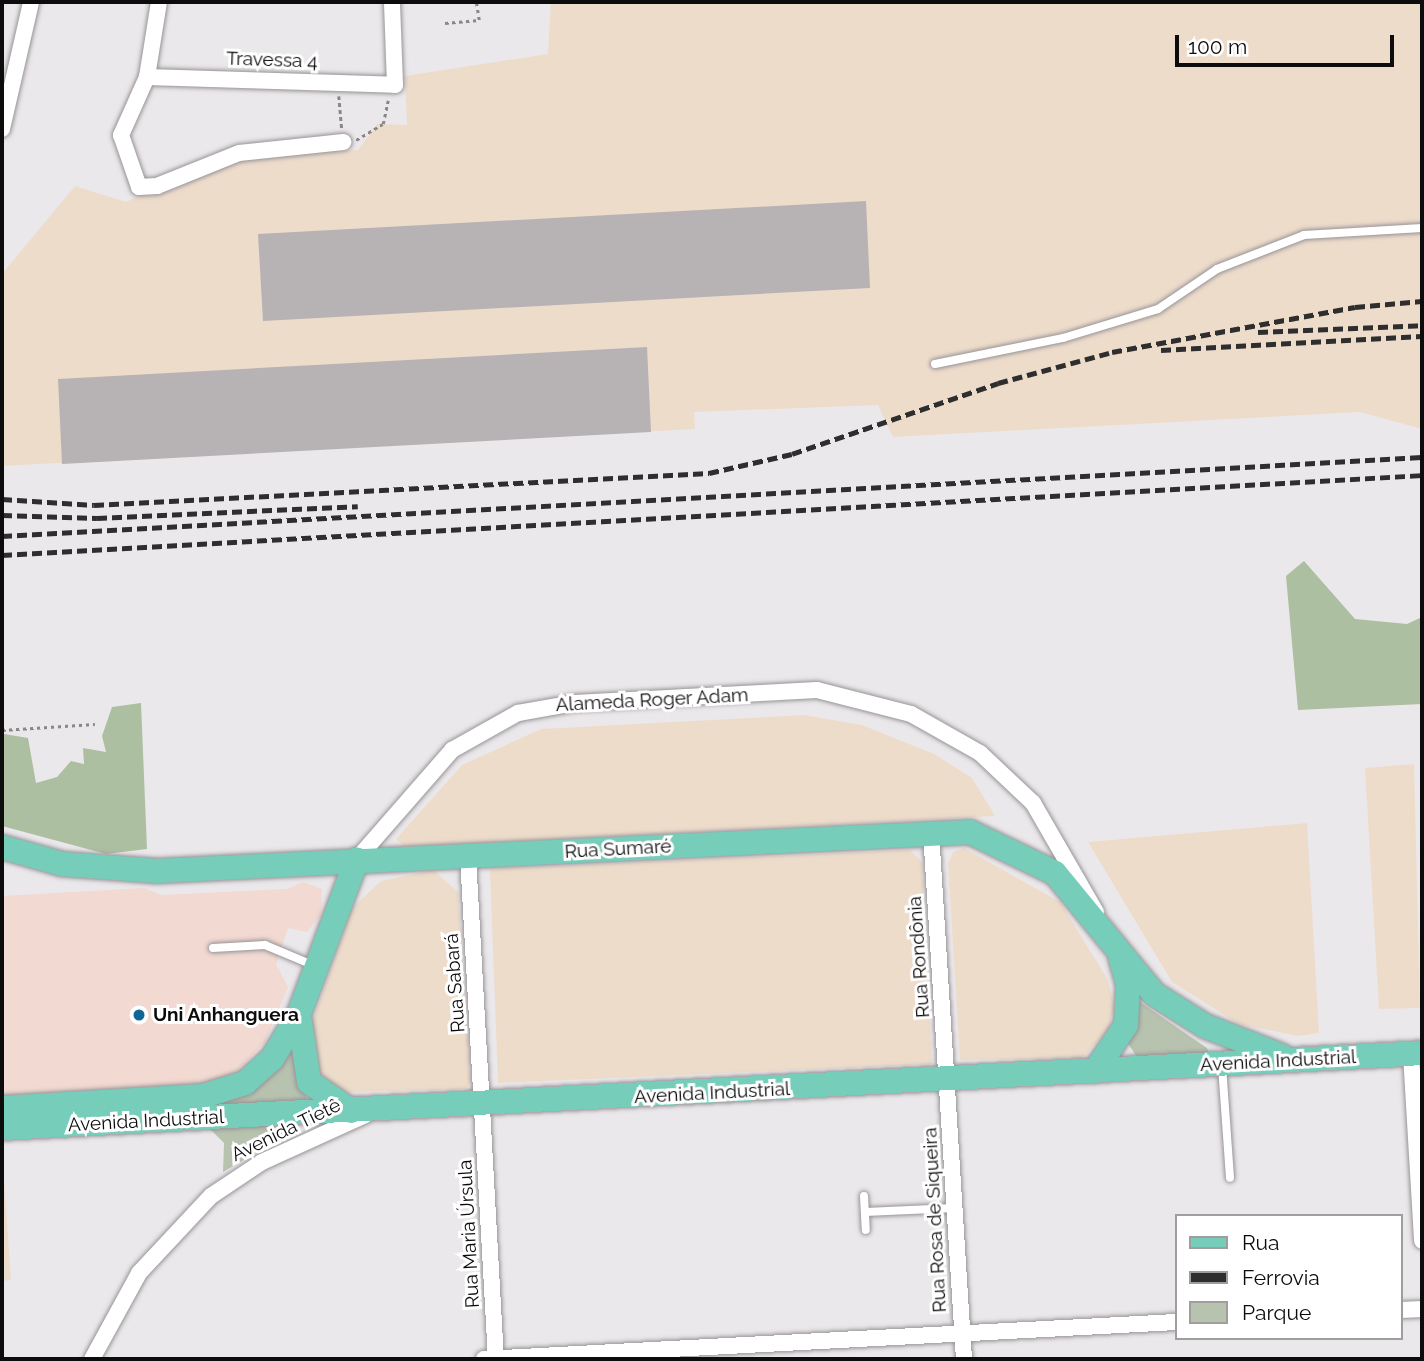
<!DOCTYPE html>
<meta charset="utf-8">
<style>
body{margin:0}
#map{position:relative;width:1424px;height:1361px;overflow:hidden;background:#ebe8eb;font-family:Raleway,sans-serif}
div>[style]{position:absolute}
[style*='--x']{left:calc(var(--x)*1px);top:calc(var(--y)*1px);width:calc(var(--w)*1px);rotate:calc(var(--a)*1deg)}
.industrial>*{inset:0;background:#eedccb}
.education>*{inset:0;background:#f2d9d1}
.green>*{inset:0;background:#b7c3af}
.forest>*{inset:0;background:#adbfa1}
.building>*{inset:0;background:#b7b3b5}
.path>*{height:2.5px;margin-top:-1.25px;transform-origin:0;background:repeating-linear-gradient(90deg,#898789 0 3.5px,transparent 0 7px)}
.roads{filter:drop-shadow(0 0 2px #979497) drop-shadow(0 0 2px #979497)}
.service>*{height:8px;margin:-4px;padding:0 4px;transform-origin:4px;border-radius:4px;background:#fff}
.minor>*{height:16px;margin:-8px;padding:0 8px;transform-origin:8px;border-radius:8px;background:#fff}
.primary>*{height:24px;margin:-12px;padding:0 12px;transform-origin:12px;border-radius:12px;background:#76cdb9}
.rail>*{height:4.5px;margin-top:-2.25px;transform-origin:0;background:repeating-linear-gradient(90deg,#2f2e2f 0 10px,transparent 0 15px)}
.dots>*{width:19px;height:19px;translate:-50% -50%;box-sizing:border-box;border:4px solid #fff;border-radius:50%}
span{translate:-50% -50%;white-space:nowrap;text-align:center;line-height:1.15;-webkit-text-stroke:6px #fff;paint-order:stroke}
.street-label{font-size:19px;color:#0d0c0d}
.poi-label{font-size:19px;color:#0d0c0d;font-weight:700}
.left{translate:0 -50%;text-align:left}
.frame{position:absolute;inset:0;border:4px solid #0d0c0d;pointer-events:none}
.legend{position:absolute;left:1175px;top:1214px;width:228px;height:126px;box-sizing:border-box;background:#fff;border:2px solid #9e9e9e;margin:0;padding:9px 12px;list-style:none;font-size:21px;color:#0d0c0d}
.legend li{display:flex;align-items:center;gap:14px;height:35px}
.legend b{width:35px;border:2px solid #9e9e9e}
.scale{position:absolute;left:1175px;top:35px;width:219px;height:32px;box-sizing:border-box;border:4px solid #0d0c0d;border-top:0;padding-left:9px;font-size:21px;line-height:24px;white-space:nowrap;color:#0d0c0d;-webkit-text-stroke:5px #fff;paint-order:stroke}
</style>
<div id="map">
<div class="industrial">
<i style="clip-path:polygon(551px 2px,1422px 2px,1422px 429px,1360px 412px,893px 437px,878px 405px,694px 412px,695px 429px,2px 466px,2px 274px,75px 186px,126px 202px,227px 154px,358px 150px,377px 124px,407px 125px,405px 76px,548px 54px)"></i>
<i style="clip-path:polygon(804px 715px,862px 725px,934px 754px,972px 778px,995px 816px,405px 847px,396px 839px,462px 765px,541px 729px)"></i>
<i style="clip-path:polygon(1414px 764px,1420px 1008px,1379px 1009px,1365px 768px)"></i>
<i style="clip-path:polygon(1307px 823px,1319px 1033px,1298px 1036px,1239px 1024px,1172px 982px,1088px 842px)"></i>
<i style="clip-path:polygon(964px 848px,1060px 902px,1108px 980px,1114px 1006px,1109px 1029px,1082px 1058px,960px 1060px,948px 863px,953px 852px)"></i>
<i style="clip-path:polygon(910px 850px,922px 862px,932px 1064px,498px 1083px,490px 869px)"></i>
<i style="clip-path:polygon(433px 870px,458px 892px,471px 1082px,465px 1089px,342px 1092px,318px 1071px,310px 1029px,352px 908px,381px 881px)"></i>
<i style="clip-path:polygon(2px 1149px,11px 1280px,2px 1281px)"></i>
</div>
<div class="education">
<i style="clip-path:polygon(303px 882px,322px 889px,321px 915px,307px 932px,288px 928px,276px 964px,288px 987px,265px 1042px,225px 1083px,2px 1102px,2px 896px,144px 888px,161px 895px,287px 889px)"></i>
</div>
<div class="green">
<i style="clip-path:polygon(1137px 1000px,1207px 1048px,1209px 1055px,1137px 1057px,1127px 1042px)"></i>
<i style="clip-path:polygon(291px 1046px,308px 1104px,204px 1112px)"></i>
<i style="clip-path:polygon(293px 1124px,291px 1132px,223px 1172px,224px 1143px,208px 1127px)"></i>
</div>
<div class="forest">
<i style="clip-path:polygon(1304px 561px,1355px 619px,1407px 624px,1422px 617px,1422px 704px,1298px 710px,1286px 576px)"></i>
<i style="clip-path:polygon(141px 703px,147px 849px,106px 854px,2px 826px,4px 734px,28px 738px,36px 783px,57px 777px,71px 761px,84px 764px,83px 748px,106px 752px,102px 736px,112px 707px)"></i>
</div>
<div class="building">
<i style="clip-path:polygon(866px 201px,870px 288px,263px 321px,258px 234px)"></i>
<i style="clip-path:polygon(647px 347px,651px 432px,62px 464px,58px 379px)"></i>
</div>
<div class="path">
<i style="--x:445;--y:23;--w:34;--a:-5"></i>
<i style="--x:479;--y:20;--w:18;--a:-99"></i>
<i style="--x:339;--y:96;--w:32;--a:85"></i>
<i style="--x:356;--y:140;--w:31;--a:-31"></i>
<i style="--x:383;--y:124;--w:24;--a:-78"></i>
<i style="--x:2;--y:730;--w:93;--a:-3.7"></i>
</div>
<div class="roads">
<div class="service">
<i style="--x:935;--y:364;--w:131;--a:-11.5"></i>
<i style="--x:1063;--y:338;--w:99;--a:-17"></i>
<i style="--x:1158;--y:309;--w:71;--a:-34.1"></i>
<i style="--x:1217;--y:269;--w:93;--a:-21.3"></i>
<i style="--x:1304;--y:235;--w:118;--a:-3.4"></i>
<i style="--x:213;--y:948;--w:52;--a:-3.3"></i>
<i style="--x:265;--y:945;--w:54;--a:22.8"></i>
<i style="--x:1222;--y:1066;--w:112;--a:85.9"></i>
<i style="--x:864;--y:1196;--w:34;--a:87"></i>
<i style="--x:865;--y:1212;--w:90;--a:-2.5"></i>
</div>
<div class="minor">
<i style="--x:159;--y:2;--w:76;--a:99.1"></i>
<i style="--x:147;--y:77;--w:64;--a:114.1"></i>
<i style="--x:121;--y:135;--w:55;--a:70.9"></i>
<i style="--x:139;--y:187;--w:18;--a:-3"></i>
<i style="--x:157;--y:186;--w:88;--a:-21.9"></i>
<i style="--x:239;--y:153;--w:105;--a:-6"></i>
<i style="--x:147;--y:77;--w:248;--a:1.8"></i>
<i style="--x:395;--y:85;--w:83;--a:-92.1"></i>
<i style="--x:2;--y:129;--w:130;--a:-77.1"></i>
<i style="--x:931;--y:832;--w:528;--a:86.42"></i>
<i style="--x:468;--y:857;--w:503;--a:86.81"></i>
<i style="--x:357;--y:859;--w:145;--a:-48.9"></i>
<i style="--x:452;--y:750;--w:76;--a:-29.3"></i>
<i style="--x:518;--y:713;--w:58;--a:-10"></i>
<i style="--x:575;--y:703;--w:242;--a:-3.1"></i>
<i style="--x:817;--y:690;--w:97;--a:14.3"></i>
<i style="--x:911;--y:714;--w:79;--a:29.5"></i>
<i style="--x:980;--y:753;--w:73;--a:43.3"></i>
<i style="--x:1033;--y:803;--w:126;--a:60"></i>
<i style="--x:1411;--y:1054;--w:187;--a:86.6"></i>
<i style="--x:1401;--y:1310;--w:21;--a:-3"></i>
<i style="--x:92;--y:1359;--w:98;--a:-61.3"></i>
<i style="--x:139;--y:1273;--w:105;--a:-46.9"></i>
<i style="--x:211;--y:1196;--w:61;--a:-33.7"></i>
<i style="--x:262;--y:1162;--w:113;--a:-24.5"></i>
<i style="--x:484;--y:1359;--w:694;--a:-3.06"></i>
</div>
<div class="primary">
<i style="--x:2;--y:847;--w:62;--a:15.8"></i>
<i style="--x:62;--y:864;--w:95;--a:4.2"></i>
<i style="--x:157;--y:871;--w:814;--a:-2.75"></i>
<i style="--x:970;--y:832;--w:94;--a:25.8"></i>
<i style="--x:1055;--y:873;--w:156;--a:50.7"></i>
<i style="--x:1154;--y:994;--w:60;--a:32.1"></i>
<i style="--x:1205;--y:1026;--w:83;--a:21.3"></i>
<i style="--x:299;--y:1015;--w:68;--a:81.5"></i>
<i style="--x:309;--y:1082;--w:51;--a:34.6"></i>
<i style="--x:1095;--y:1071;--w:55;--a:-56"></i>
<i style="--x:1126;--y:1025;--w:41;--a:-87.2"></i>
<i style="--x:1128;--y:984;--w:26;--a:-106"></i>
<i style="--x:2;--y:1108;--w:201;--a:-3.4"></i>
<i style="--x:203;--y:1096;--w:44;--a:-17.2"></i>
<i style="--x:245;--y:1083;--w:36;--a:-42"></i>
<i style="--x:272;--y:1059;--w:52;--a:-59"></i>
<i style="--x:299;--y:1014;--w:165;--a:-69.5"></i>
<i style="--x:2;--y:1128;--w:1422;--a:-3.02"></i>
</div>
</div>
<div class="rail">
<i style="--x:1258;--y:332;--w:164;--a:-2.4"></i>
<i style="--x:1161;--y:350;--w:261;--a:-3.1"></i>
<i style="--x:2;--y:499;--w:92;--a:3.7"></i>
<i style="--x:94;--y:505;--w:616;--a:-2.98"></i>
<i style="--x:709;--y:473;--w:85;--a:-12.9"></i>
<i style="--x:792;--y:454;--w:218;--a:-19"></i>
<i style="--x:998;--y:383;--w:118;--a:-15.2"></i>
<i style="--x:1112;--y:352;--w:247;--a:-10.5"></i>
<i style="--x:1355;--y:307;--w:67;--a:-5.1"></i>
<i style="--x:2;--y:515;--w:95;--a:1.8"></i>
<i style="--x:97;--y:518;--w:261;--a:-2.6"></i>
<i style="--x:2;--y:536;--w:1422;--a:-3.18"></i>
<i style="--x:2;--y:555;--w:1422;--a:-3.22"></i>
</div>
<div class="dots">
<i style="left:139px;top:1015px;background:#116597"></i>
</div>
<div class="street-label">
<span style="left:272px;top:60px;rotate:2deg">Travessa 4</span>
<span style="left:652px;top:700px;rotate:-3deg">Alameda Roger Adam</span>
<span style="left:618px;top:849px;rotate:-3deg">Rua Sumaré</span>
<span style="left:919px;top:957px;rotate:-94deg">Rua Rondônia</span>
<span style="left:455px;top:983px;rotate:-94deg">Rua Sabará</span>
<span style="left:1278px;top:1061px;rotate:-3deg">Avenida Industrial</span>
<span style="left:712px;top:1093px;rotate:-3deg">Avenida Industrial</span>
<span style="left:146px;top:1121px;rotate:-3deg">Avenida Industrial</span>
<span style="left:286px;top:1130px;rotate:-26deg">Avenida Tietê</span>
<span style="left:935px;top:1220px;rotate:-93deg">Rua Rosa de Siqueira</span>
<span style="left:469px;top:1234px;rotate:-93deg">Rua Maria Úrsula</span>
</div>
<div class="poi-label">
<span class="left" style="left:153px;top:1015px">Uni Anhanguera</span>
</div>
<div class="frame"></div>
<ul class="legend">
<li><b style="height:9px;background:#76cdb9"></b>Rua</li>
<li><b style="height:9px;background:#2f2e2f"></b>Ferrovia</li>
<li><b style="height:19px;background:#b7c3af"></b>Parque</li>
</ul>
<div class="scale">100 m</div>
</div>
